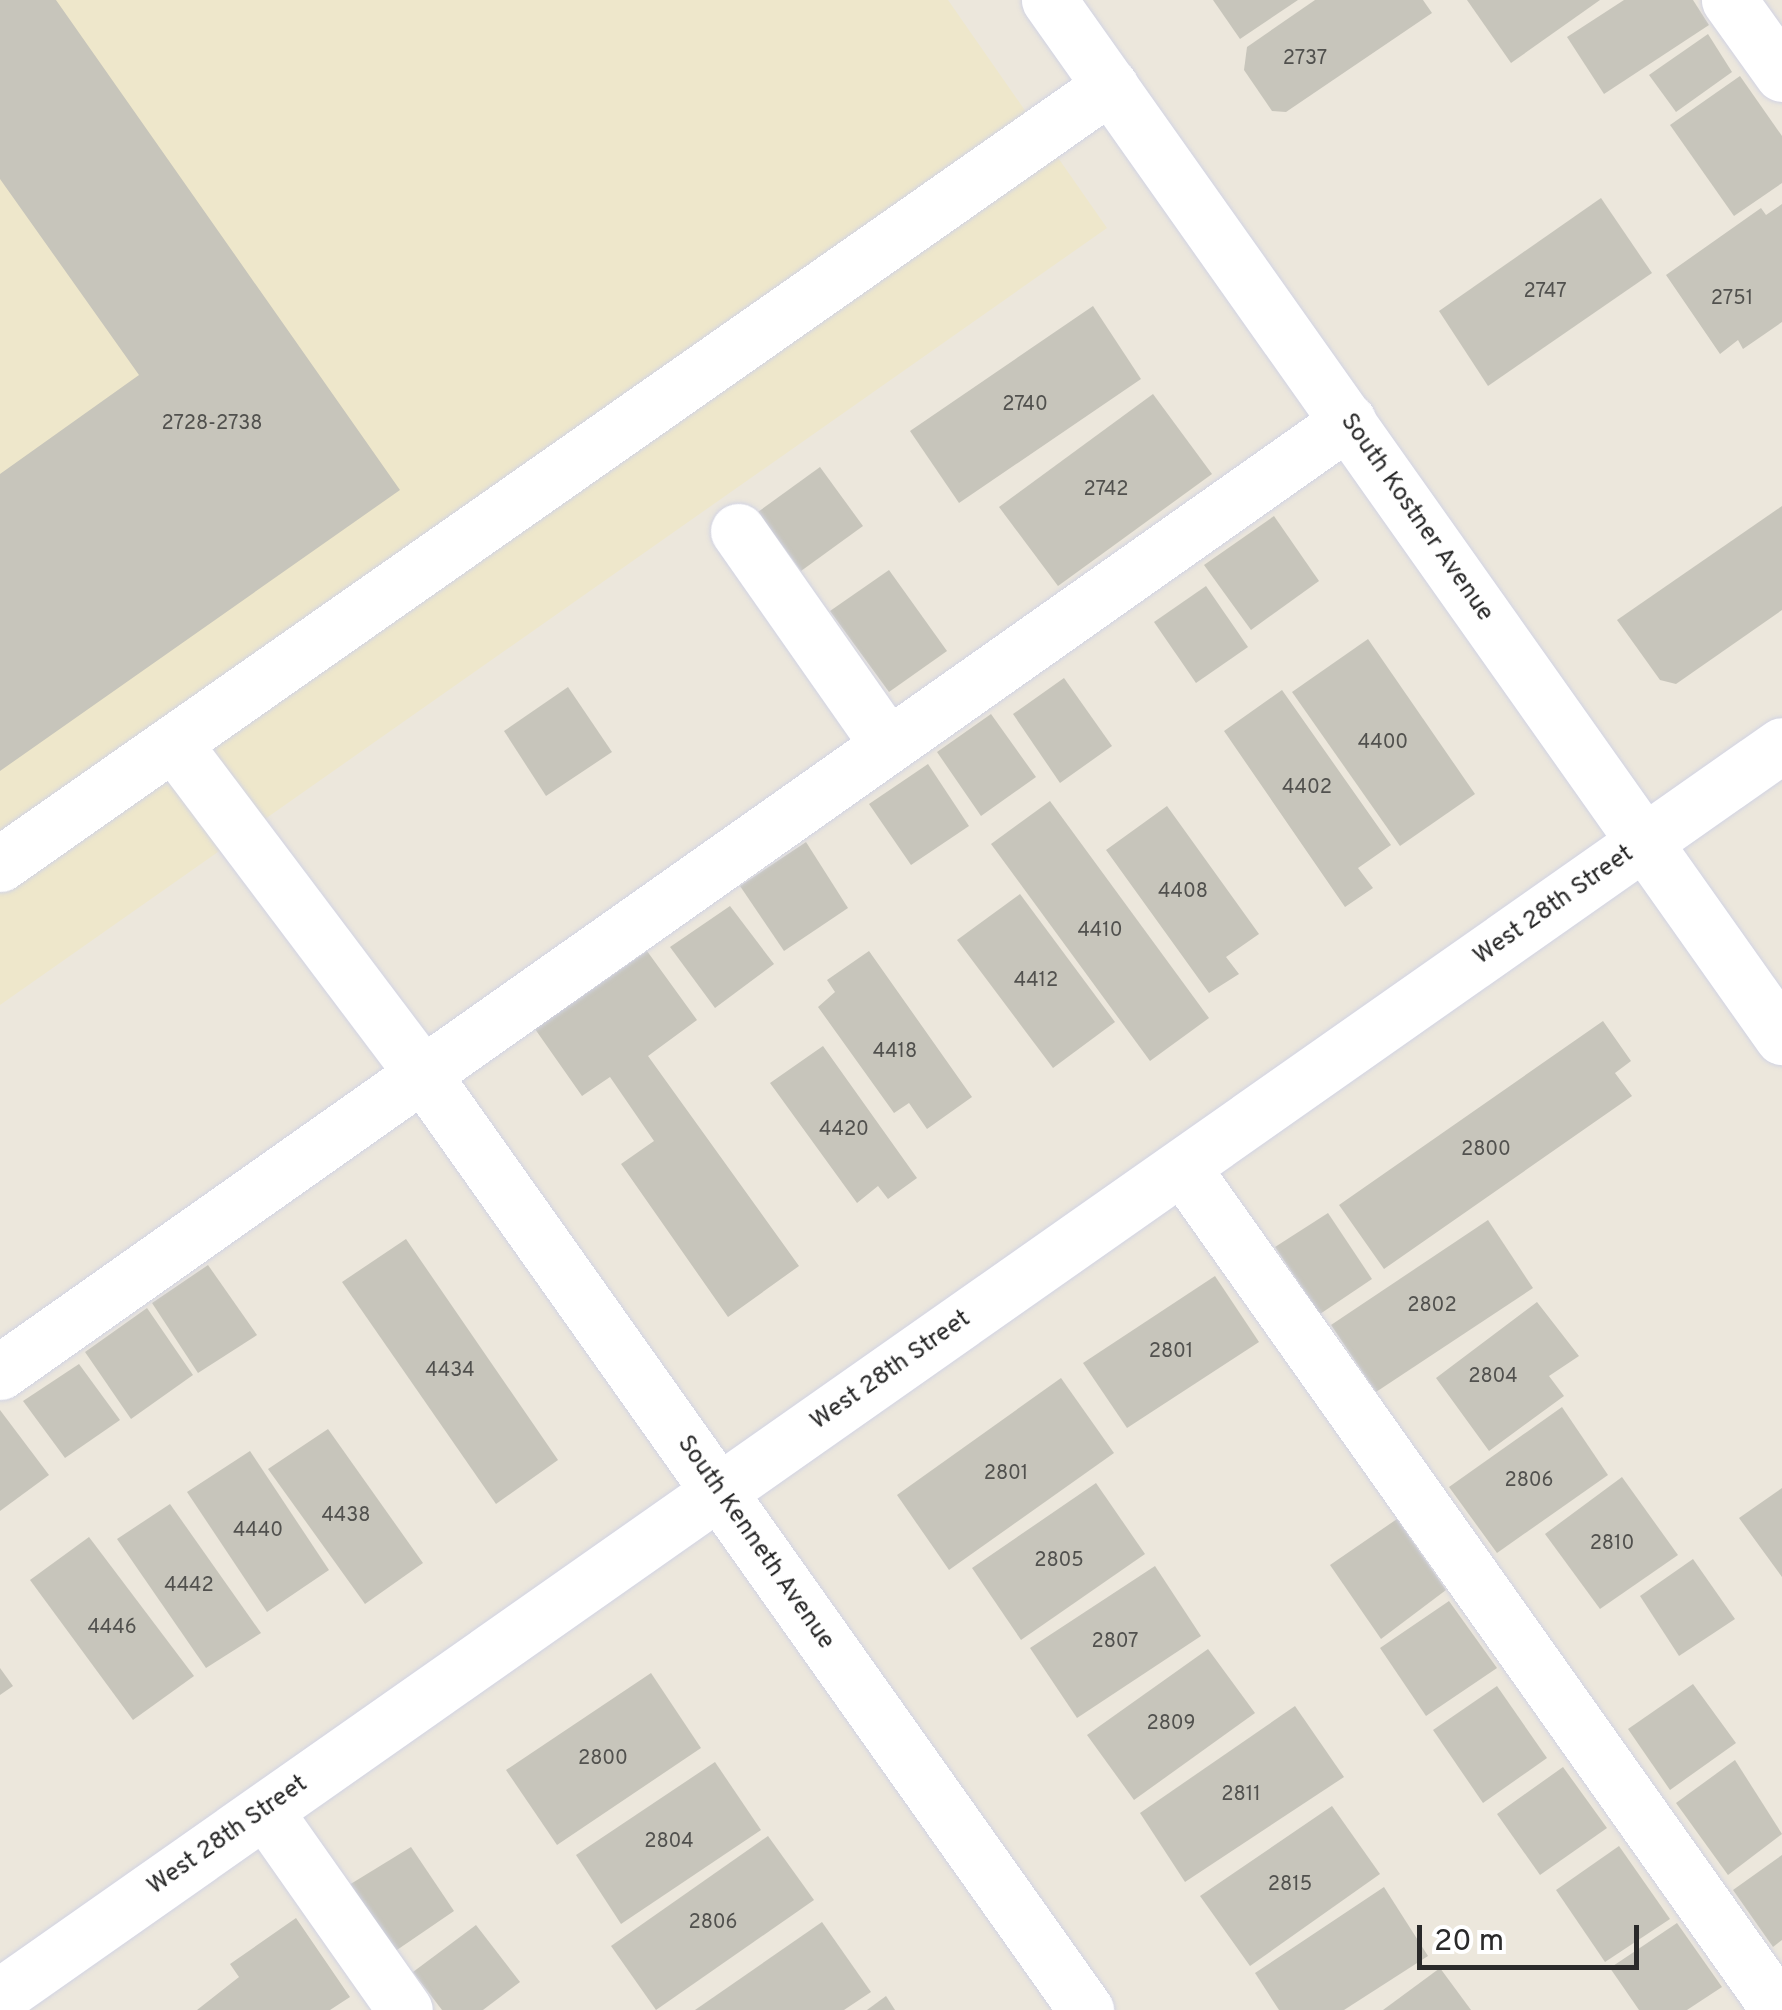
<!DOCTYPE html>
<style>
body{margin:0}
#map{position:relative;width:1782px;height:2010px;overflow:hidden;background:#ece7dc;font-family:Overpass,sans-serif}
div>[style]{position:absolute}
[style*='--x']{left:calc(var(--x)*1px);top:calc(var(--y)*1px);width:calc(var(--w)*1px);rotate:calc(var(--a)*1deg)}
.education>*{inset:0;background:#eee7cb}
.building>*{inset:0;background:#c7c5bb}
.roads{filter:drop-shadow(0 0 2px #d1d3e3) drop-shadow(0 0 2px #d1d3e3)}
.minor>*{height:55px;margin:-27.5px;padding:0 27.5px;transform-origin:27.5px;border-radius:27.5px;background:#fff}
span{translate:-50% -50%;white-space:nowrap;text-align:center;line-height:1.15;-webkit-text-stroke:9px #fff;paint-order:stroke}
.number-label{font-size:20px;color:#51514e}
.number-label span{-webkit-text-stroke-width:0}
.street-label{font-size:25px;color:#2a2a2a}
.scale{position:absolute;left:1417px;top:1925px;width:222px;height:45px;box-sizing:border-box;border:5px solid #2a2a2a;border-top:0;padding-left:12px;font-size:30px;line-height:35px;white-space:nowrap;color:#2a2a2a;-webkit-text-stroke:8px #fff;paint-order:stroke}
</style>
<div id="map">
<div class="education">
<i style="clip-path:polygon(0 0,948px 0,1107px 228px,0 1005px)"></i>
</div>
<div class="building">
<i style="clip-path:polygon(0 0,56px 0,400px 490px,0 771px,0 474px,139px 375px,0 179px)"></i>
<i style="clip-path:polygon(1213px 0,1298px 0,1240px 39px)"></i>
<i style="clip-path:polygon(1315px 0,1423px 0,1432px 13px,1286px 112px,1272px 111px,1244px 70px,1247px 47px)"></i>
<i style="clip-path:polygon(1467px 0,1600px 0,1511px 63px)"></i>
<i style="clip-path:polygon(1624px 0,1693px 0,1709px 25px,1604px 94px,1567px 37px)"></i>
<i style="clip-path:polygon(1708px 34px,1732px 72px,1676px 112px,1649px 75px)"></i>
<i style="clip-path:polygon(1740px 76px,1782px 136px,1782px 183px,1734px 216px,1670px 125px)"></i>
<i style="clip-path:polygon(1601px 198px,1652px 273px,1488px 386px,1439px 311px)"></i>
<i style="clip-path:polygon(1782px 204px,1782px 322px,1743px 349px,1738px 340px,1720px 354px,1666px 275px,1761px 208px,1766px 215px)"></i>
<i style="clip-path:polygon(1093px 306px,1141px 379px,959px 503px,910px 431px)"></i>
<i style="clip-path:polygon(1153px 394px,1212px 474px,1058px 586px,999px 507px)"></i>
<i style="clip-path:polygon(820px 467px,863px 526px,801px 571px,758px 512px)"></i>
<i style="clip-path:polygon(1782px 506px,1782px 610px,1676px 684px,1660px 680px,1617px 620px)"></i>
<i style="clip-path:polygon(1274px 516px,1319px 581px,1251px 630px,1204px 565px)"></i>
<i style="clip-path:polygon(889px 570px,947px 651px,889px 692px,830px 611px)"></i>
<i style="clip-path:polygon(1206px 586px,1248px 647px,1196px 683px,1154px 622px)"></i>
<i style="clip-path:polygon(1368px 639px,1475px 794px,1400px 846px,1292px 692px)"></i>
<i style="clip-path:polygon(1064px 678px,1112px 746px,1060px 783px,1013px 714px)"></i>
<i style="clip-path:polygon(568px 687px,612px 752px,546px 796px,504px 731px)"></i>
<i style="clip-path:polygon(1282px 690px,1391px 845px,1358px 868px,1373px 888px,1345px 907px,1224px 731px)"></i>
<i style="clip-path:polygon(991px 714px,1036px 777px,981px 816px,937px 752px)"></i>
<i style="clip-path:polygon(928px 764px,969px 826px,911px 865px,869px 804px)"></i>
<i style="clip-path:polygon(1050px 801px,1209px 1018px,1150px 1061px,991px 844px)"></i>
<i style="clip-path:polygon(1167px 806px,1259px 934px,1226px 957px,1239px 974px,1209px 993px,1106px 850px)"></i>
<i style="clip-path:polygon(806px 842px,848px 908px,784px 951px,740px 886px)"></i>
<i style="clip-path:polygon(1020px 894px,1115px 1022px,1053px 1068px,957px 940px)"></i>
<i style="clip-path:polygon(730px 906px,774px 964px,715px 1008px,670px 947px)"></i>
<i style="clip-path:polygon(647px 951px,697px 1020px,648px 1056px,799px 1266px,728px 1317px,621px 1164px,654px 1141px,610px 1077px,582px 1096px,535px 1029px)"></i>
<i style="clip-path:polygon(869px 951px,972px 1097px,927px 1129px,909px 1103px,894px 1113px,818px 1007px,835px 992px,827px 980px)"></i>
<i style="clip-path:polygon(1603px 1021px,1631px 1061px,1615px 1073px,1632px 1096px,1384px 1269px,1339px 1205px)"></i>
<i style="clip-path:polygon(823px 1046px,917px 1178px,888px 1199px,878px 1186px,857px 1203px,770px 1083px)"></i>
<i style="clip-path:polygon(1328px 1213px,1372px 1279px,1320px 1314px,1275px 1247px)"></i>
<i style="clip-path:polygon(1488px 1220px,1533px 1288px,1376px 1392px,1331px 1325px)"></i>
<i style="clip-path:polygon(406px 1239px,558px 1460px,496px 1504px,342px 1282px)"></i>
<i style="clip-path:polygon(208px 1265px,257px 1335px,198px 1373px,152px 1303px)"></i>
<i style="clip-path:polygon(1215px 1276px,1259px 1342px,1127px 1428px,1083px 1363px)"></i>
<i style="clip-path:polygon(1537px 1302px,1579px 1356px,1549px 1376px,1564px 1396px,1489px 1451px,1436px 1378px)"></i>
<i style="clip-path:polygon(147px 1308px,193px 1375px,131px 1419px,85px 1352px)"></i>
<i style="clip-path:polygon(79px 1364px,120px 1420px,65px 1458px,23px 1401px)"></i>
<i style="clip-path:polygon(1061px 1378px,1114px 1453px,949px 1570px,897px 1495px)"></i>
<i style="clip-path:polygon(1562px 1407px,1608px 1475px,1497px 1553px,1449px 1487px)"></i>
<i style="clip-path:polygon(0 1410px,49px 1475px,0 1511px)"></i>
<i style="clip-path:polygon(328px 1429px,423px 1563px,365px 1604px,268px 1469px)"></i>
<i style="clip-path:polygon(250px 1451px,329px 1570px,267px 1612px,187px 1492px)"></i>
<i style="clip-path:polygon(1622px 1477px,1678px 1555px,1600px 1609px,1545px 1534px)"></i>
<i style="clip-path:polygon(1096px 1483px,1145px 1554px,1021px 1640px,972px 1568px)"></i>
<i style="clip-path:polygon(1782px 1488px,1782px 1577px,1739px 1518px)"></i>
<i style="clip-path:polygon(170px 1504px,261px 1633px,206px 1668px,117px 1539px)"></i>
<i style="clip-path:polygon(1397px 1519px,1446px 1590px,1381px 1639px,1330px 1565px)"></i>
<i style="clip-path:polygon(89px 1537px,194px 1676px,133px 1720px,30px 1580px)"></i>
<i style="clip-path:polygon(1693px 1559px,1735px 1619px,1679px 1656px,1640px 1596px)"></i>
<i style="clip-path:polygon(1155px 1566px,1201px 1636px,1077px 1718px,1030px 1648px)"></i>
<i style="clip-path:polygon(1449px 1601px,1497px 1668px,1426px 1716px,1380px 1648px)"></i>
<i style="clip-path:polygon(1208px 1649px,1255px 1713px,1134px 1800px,1087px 1735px)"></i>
<i style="clip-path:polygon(0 1668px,13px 1686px,0 1695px)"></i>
<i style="clip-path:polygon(651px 1673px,701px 1748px,557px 1845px,506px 1770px)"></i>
<i style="clip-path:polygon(1693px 1684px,1736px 1743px,1670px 1790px,1628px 1729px)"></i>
<i style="clip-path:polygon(1497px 1686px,1547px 1758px,1483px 1803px,1433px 1730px)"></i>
<i style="clip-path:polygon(1295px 1706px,1344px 1777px,1185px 1882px,1140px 1813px)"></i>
<i style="clip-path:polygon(1735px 1760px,1782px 1834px,1728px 1875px,1676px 1803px)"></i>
<i style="clip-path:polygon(715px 1762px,761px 1830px,621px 1924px,576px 1855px)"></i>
<i style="clip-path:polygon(1563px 1767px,1607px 1828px,1540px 1875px,1497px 1814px)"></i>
<i style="clip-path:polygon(1332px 1806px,1380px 1874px,1250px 1966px,1200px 1896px)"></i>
<i style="clip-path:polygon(768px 1836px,814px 1900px,656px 2010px,611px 1946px)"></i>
<i style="clip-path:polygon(1619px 1846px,1670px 1919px,1605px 1962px,1556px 1890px)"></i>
<i style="clip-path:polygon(411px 1847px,454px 1911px,394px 1952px,349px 1885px)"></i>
<i style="clip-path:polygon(1782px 1855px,1782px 1940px,1773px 1947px,1733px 1890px)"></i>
<i style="clip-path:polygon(1384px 1887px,1428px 1956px,1344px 2010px,1279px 2010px,1255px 1973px)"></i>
<i style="clip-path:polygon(296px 1918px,350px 1997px,330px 2010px,197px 2010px,239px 1977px,230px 1964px)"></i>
<i style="clip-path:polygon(822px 1922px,871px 1992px,844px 2010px,695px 2010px)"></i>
<i style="clip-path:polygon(1677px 1923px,1722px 1987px,1687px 2010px,1639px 2010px,1610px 1968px)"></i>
<i style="clip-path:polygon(476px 1925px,520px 1982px,483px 2010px,442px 2010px,413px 1972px)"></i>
<i style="clip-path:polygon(1440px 1968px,1471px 2010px,1383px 2010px)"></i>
<i style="clip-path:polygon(886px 1996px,895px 2010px,867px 2010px)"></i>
</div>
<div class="roads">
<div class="minor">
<i style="--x:1049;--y:0;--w:1270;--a:54.75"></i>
<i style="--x:1729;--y:0;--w:91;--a:54.4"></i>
<i style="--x:738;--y:531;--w:260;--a:55"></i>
<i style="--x:174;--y:744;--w:416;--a:53"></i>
<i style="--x:424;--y:1076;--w:1145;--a:54.67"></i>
<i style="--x:0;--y:864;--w:1356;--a:-35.03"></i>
<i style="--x:1182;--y:1167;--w:1033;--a:54.69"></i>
<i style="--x:0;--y:1372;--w:1650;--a:-35.2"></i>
<i style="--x:265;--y:1811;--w:243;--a:54.9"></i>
<i style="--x:0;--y:1996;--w:2177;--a:-35.07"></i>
</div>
</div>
<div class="number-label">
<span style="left:1305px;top:59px">2737</span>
<span style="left:1545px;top:292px">2747</span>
<span style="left:1732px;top:299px">2751</span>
<span style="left:1025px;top:405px">2740</span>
<span style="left:212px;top:424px">2728-2738</span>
<span style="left:1106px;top:490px">2742</span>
<span style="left:1383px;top:743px">4400</span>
<span style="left:1307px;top:788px">4402</span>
<span style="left:1183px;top:892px">4408</span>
<span style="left:1100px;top:931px">4410</span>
<span style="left:1036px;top:981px">4412</span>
<span style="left:895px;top:1052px">4418</span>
<span style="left:844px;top:1130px">4420</span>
<span style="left:1486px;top:1150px">2800</span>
<span style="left:1432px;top:1306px">2802</span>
<span style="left:1171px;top:1352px">2801</span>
<span style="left:450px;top:1371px">4434</span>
<span style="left:1493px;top:1377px">2804</span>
<span style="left:1006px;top:1474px">2801</span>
<span style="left:1529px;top:1481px">2806</span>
<span style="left:346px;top:1516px">4438</span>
<span style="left:258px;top:1531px">4440</span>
<span style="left:1612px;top:1544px">2810</span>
<span style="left:1059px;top:1561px">2805</span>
<span style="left:189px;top:1586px">4442</span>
<span style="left:112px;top:1628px">4446</span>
<span style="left:1115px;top:1642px">2807</span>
<span style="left:1171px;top:1724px">2809</span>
<span style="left:603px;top:1759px">2800</span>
<span style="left:1241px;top:1795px">2811</span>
<span style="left:669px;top:1842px">2804</span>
<span style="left:1290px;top:1885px">2815</span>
<span style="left:713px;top:1923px">2806</span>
</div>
<div class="street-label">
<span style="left:1416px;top:518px;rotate:55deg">South Kostner Avenue</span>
<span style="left:1554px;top:906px;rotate:-35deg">West 28th Street</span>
<span style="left:891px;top:1371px;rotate:-35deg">West 28th Street</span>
<span style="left:755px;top:1543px;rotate:55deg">South Kenneth Avenue</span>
<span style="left:228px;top:1836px;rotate:-35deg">West 28th Street</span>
</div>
<div class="scale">20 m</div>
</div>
